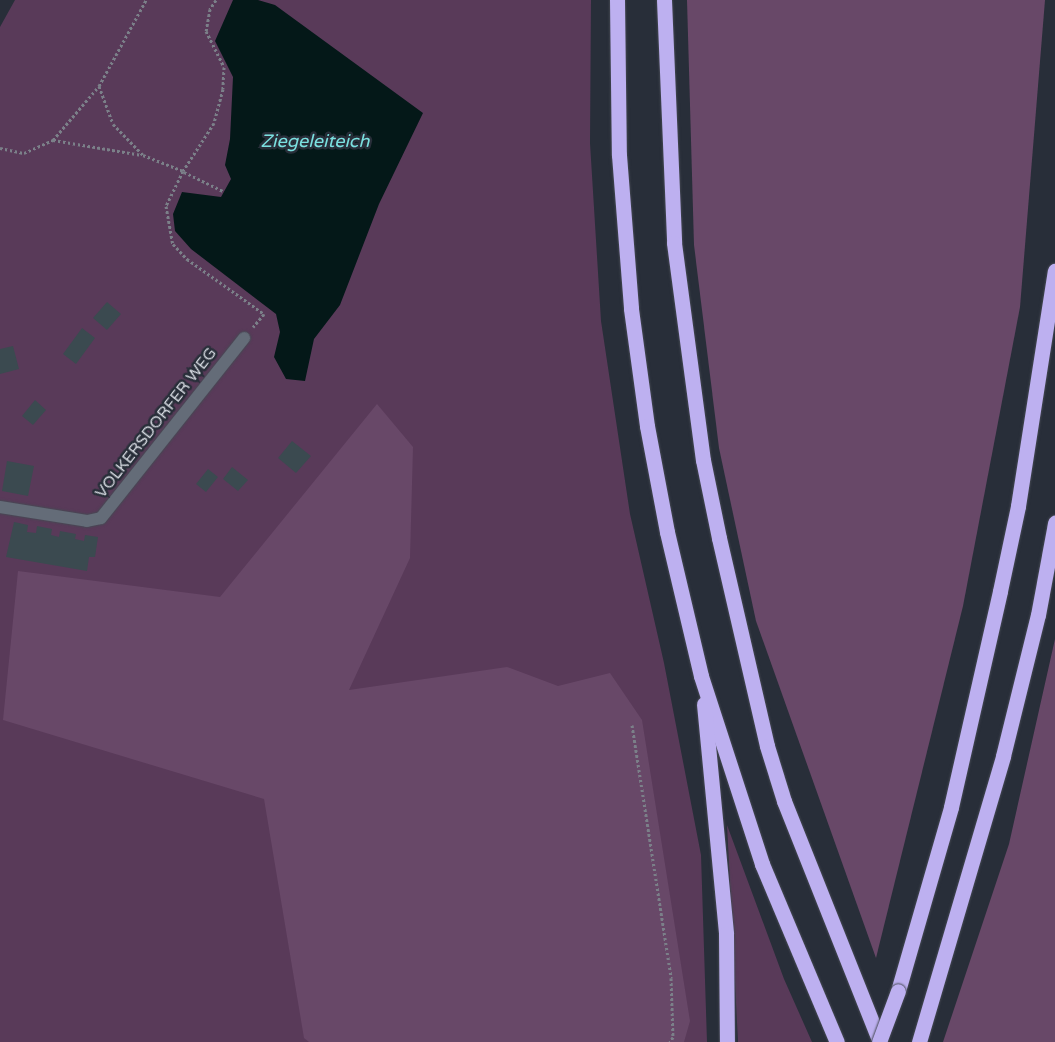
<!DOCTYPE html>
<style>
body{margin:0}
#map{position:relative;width:1055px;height:1042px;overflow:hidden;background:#282e39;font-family:"Varela Round",sans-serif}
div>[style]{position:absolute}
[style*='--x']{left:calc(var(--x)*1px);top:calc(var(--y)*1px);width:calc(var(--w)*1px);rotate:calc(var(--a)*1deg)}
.green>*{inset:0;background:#593a59}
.forest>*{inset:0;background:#684868}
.water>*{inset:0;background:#041818}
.building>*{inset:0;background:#3b4a50}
.path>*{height:3px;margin-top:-1.5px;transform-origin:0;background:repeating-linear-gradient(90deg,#7b8089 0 2.5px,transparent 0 5px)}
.roads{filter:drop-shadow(0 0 1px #454953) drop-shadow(0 0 1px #454953)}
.minor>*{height:12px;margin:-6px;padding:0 6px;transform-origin:6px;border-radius:6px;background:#646c78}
.highway>*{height:15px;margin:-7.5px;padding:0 7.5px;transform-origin:7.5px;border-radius:7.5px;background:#bdb0f0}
.bridges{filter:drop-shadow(0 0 1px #454953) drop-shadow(0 0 1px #454953)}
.highway-bridge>*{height:15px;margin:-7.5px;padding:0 7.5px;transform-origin:7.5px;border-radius:7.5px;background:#bdb0f0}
span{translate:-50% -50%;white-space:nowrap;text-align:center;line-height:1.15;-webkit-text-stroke:5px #282e39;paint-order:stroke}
.street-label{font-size:16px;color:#d8dce3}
.water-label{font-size:18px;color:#7be0e0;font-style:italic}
</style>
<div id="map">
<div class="green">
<i style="clip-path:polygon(15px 0,591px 0,590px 143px,601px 321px,630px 514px,664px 663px,701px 855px,707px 1042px,0 1042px,0 27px)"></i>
<i style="clip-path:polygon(727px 825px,784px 979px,812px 1042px,738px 1042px)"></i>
</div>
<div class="forest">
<i style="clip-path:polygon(687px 0,1045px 0,1020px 307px,963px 606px,876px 958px,756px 621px,719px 448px,694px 245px)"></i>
<i style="clip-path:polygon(377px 404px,413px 447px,410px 558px,349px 690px,507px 667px,558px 686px,610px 673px,642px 720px,690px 1021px,684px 1042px,309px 1042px,304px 1038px,264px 799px,3px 720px,18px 571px,220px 597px)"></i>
<i style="clip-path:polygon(1055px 639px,1055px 1042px,943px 1042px,1009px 844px)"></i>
</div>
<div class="water">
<i style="clip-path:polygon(233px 0,258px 0,275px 5px,423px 113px,379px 204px,340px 305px,314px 339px,305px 381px,286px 379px,274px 357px,280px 332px,276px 314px,191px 249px,175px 231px,173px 214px,182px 192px,221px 197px,231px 179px,225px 165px,230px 139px,233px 77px,215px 41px)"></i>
</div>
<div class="building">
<i style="clip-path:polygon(107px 302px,121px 314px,107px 330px,93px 318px)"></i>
<i style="clip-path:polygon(82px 328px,95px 338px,76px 364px,63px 354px)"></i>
<i style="clip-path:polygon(13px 346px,19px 369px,0 374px,0 349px)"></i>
<i style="clip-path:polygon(35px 400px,46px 410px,33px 425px,22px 416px)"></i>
<i style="clip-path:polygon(292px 441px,311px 456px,296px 473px,278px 458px)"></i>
<i style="clip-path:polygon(7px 461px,34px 466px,28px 496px,2px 491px)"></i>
<i style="clip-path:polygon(232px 467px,248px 480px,238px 491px,223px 479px)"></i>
<i style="clip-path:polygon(208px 469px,218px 477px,206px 492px,196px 484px)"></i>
<i style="clip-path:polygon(14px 522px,28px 525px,27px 532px,36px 533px,37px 526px,52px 529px,51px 535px,59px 537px,60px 531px,76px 534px,75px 539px,84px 541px,85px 535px,98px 537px,95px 557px,89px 557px,87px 571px,6px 557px)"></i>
</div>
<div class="path">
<i style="--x:216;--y:0;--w:11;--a:124"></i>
<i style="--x:210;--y:9;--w:22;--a:100"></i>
<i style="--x:206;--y:31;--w:40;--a:63.4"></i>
<i style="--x:224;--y:67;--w:22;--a:93"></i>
<i style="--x:223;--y:89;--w:35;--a:105"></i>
<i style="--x:214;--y:123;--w:57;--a:122.9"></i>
<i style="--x:183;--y:171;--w:39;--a:116"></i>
<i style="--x:166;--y:206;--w:39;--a:80"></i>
<i style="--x:173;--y:244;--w:21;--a:47"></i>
<i style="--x:187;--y:259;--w:95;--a:35.5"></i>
<i style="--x:264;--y:314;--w:17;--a:130"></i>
<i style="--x:99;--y:86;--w:98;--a:-61.3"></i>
<i style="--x:53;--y:140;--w:90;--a:9.6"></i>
<i style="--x:0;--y:148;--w:25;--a:12"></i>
<i style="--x:24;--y:153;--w:32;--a:-24"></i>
<i style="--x:53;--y:140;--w:71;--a:-49.6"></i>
<i style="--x:99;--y:86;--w:40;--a:69.8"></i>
<i style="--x:113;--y:124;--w:43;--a:45.9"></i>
<i style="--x:143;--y:155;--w:43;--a:21.8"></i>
<i style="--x:184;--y:172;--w:43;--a:26"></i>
<i style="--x:632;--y:725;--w:256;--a:81.2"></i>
<i style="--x:671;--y:978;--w:59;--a:88.1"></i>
<i style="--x:673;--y:1037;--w:6;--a:121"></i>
</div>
<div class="roads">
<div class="minor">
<i style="--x:0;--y:507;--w:88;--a:9.1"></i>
<i style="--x:87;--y:521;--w:14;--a:-12"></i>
<i style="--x:101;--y:518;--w:230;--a:-51.5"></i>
</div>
<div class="highway">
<i style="--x:617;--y:0;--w:155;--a:89.3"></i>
<i style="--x:619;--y:155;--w:154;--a:85.5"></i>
<i style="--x:631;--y:309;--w:118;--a:82.2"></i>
<i style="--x:647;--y:426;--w:108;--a:79.3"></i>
<i style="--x:667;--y:532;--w:148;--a:76.7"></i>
<i style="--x:701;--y:676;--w:198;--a:72"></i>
<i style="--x:762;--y:864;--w:193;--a:67.2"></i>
<i style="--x:664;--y:0;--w:243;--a:87.6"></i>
<i style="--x:674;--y:243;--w:219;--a:82.4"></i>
<i style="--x:703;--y:460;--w:80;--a:78.4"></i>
<i style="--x:719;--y:538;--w:213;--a:77"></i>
<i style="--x:767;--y:746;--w:58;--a:72.8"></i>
<i style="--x:784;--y:801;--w:259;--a:68.3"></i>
<i style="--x:704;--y:704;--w:231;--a:84.5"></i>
<i style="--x:726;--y:934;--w:108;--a:89.5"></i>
<i style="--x:898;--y:991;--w:191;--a:-73.9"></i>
<i style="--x:951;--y:807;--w:221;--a:-77.2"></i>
<i style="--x:1000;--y:591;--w:87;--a:-78"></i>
<i style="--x:1018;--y:506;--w:238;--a:-81.1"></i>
<i style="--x:919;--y:1042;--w:298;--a:-73.6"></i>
<i style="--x:1003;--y:756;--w:145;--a:-76.1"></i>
<i style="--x:1038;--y:615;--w:94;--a:-79.5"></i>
</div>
</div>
<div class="bridges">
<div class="highway-bridge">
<i style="--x:879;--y:1042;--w:54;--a:-69.6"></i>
</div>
</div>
<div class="street-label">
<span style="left:156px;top:423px;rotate:-52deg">VOLKERSDORFER WEG</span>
</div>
<div class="water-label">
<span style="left:315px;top:141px">Ziegeleiteich</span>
</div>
</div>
